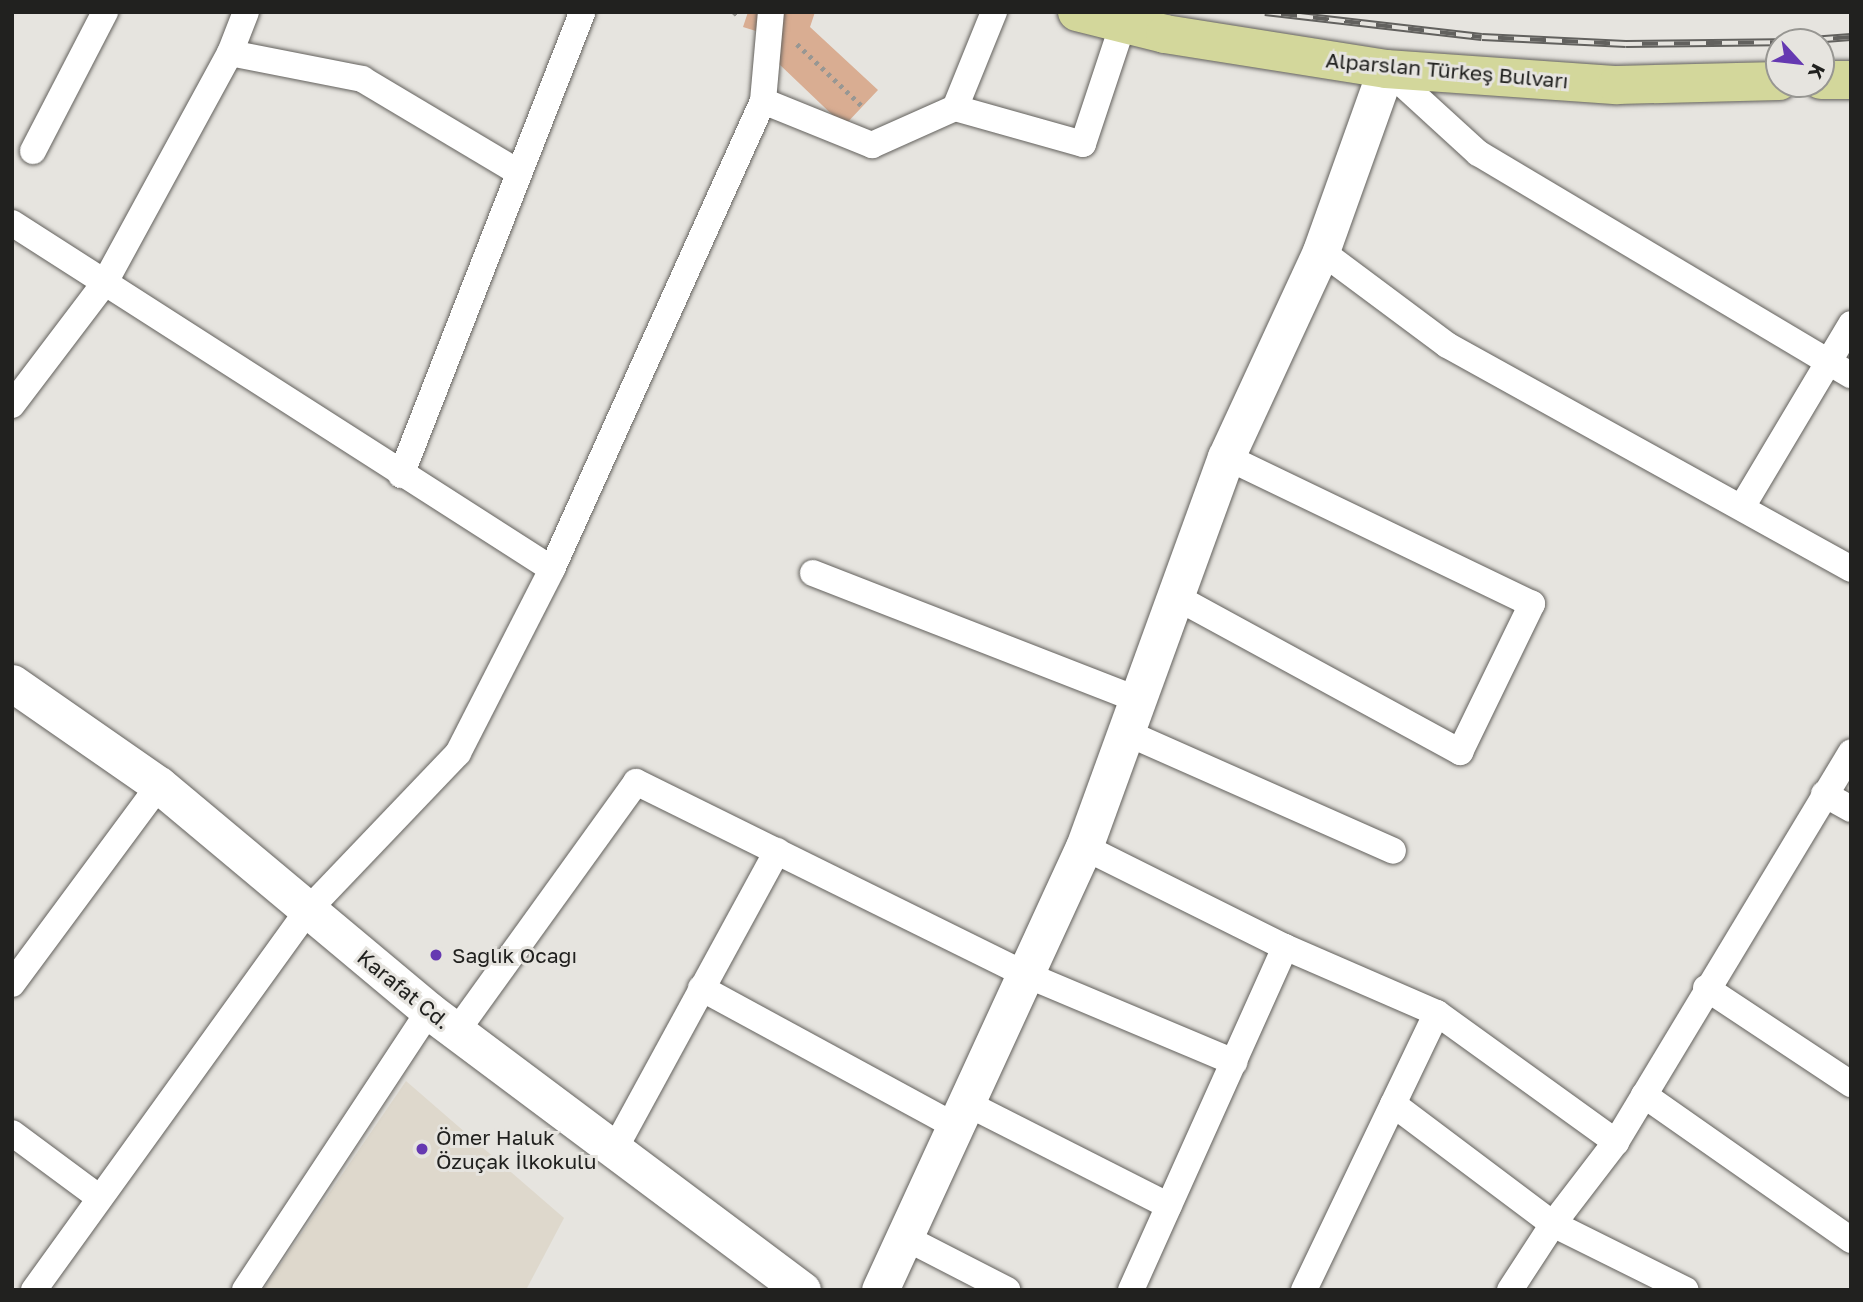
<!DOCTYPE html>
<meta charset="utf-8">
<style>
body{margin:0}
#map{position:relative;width:1863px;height:1302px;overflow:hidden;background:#e6e4df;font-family:"Golos Text",sans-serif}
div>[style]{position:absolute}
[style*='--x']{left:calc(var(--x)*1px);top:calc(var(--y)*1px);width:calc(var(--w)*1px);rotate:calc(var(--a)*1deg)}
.built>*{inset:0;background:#ded8cc}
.building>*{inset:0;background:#d9ad92}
.path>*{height:4.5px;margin-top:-2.25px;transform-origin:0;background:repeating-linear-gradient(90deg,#989793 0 3.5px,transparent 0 8.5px)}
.roads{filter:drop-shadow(0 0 2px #63615d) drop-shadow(0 0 2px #63615d)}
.street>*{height:26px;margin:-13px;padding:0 13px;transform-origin:13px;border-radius:13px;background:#fff}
.secondary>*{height:37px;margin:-18.5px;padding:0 18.5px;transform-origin:18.5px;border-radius:18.5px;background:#fff}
.primary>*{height:38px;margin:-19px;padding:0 19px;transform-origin:19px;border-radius:19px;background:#d3d79b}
.rail>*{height:8px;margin-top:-4px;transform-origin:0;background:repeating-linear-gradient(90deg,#e6e4df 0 16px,#62615e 0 32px);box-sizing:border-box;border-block:2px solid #62615e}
.dots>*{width:19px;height:19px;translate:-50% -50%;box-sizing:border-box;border:4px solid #e6e4df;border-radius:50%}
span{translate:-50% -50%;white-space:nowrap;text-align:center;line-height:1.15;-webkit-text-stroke:6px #e6e4df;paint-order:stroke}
.street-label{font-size:21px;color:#21211f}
.poi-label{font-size:21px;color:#21211f}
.left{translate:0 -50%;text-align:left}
.frame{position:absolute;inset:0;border:14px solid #21211f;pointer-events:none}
.north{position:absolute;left:1765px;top:28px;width:70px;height:70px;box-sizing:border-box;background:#e6e4df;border:2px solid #979692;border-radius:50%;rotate:117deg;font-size:19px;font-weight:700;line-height:28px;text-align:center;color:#21211f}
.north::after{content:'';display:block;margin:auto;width:24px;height:32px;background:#6539b1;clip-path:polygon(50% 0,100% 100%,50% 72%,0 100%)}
</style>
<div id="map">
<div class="built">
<i style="clip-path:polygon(406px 1081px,564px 1218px,526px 1290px,263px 1290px)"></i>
</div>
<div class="building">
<i style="clip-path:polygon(748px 12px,815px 12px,810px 27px,878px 90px,844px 126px,756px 42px,759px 32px,743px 27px)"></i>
</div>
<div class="path">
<i style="--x:734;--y:12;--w:8;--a:40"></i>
<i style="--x:797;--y:44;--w:90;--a:43.6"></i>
</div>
<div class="roads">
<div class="street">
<i style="--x:230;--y:53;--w:135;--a:11.1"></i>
<i style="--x:362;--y:79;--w:182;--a:30.8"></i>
<i style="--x:1386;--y:69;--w:125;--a:42.4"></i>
<i style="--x:1478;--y:153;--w:434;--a:30.8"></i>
<i style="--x:763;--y:101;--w:118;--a:22"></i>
<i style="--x:872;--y:145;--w:91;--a:-24"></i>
<i style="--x:955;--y:108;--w:133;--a:15.7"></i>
<i style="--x:1083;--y:144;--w:126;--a:-71.6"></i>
<i style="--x:955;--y:108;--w:104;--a:-67.9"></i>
<i style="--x:33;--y:151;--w:157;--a:-62.6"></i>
<i style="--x:12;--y:223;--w:641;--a:32.65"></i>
<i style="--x:1321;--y:251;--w:157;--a:36.7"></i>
<i style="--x:1447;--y:345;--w:462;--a:29"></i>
<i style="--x:12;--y:405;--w:152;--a:-52.8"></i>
<i style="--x:104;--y:284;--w:263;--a:-61.4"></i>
<i style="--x:230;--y:53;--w:44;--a:-68.7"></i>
<i style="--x:401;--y:475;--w:497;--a:-68.6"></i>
<i style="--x:1742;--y:507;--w:213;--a:-59.2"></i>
<i style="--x:813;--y:573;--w:350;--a:21.3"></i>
<i style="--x:1176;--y:597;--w:324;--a:28.6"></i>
<i style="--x:1460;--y:752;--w:165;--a:-64.1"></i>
<i style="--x:1532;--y:604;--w:339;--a:-154.3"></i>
<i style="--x:1125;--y:732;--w:293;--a:23.9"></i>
<i style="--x:1824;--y:794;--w:31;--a:29"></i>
<i style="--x:1084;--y:847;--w:225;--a:26.5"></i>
<i style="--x:1285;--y:947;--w:166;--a:23.5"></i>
<i style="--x:1437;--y:1013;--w:221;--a:35.8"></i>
<i style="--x:12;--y:984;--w:247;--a:-53.5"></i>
<i style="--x:701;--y:988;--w:291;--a:28.5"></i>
<i style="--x:1706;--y:988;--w:174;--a:33.5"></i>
<i style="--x:456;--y:1032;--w:308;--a:-54.2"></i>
<i style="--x:636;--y:782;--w:436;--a:26.3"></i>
<i style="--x:1027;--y:975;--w:225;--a:22.8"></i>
<i style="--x:1644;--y:1095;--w:253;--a:35"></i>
<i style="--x:968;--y:1104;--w:225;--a:26.9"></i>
<i style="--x:1393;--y:1104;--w:200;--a:36.9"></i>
<i style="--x:1553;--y:1224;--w:148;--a:26.4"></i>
<i style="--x:12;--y:1133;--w:109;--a:36.5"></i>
<i style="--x:613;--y:1152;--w:343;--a:-61.4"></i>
<i style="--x:906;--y:1238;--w:114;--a:27.2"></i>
<i style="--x:34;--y:1290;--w:468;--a:-54.2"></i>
<i style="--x:308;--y:910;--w:217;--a:-46.3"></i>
<i style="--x:458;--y:753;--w:207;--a:-62.9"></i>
<i style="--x:552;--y:569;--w:513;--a:-65.73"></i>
<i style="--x:763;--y:101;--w:89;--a:-84.9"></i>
<i style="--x:245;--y:1290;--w:334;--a:-56.6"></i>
<i style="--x:1131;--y:1290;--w:376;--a:-65.8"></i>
<i style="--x:1304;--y:1290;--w:307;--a:-64.4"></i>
<i style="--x:1510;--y:1290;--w:79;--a:-56.9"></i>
<i style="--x:1553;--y:1224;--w:103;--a:-52.5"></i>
<i style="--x:1616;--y:1142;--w:455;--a:-58.9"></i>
</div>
<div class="secondary">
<i style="--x:12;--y:683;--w:179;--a:34.8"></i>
<i style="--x:159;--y:785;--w:352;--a:39.9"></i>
<i style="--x:429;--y:1011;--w:466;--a:36.8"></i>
<i style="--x:880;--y:1290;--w:488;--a:-65.3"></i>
<i style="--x:1084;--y:847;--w:415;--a:-70"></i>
<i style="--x:1226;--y:457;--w:227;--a:-65.2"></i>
<i style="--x:1321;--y:251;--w:193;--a:-70.3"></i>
</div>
<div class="primary">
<i style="--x:1077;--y:12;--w:91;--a:14"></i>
<i style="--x:1165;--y:34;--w:224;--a:9"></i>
<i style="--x:1386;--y:69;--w:232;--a:4"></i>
<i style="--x:1617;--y:85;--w:162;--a:-1.4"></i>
<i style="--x:1821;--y:80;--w:30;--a:0"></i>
</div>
</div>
<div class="rail">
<i style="--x:1265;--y:12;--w:218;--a:6.6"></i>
<i style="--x:1482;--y:37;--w:144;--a:2.8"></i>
<i style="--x:1626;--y:44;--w:153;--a:-0.7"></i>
<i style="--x:1785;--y:42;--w:66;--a:-4.3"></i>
</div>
<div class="dots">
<i style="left:436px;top:955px;background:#6539b1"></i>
<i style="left:422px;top:1149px;background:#6539b1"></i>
</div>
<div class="street-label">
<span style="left:1447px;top:70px;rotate:5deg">Alparslan Türkeş Bulvarı</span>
<span style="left:404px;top:989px;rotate:39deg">Karafat Cd.</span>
</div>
<div class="poi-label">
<span class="left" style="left:452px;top:955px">Saglık Ocagı</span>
<span class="left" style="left:436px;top:1149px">Ömer Haluk<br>Özuçak İlkokulu</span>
</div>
<div class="frame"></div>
<div class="north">K</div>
</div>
